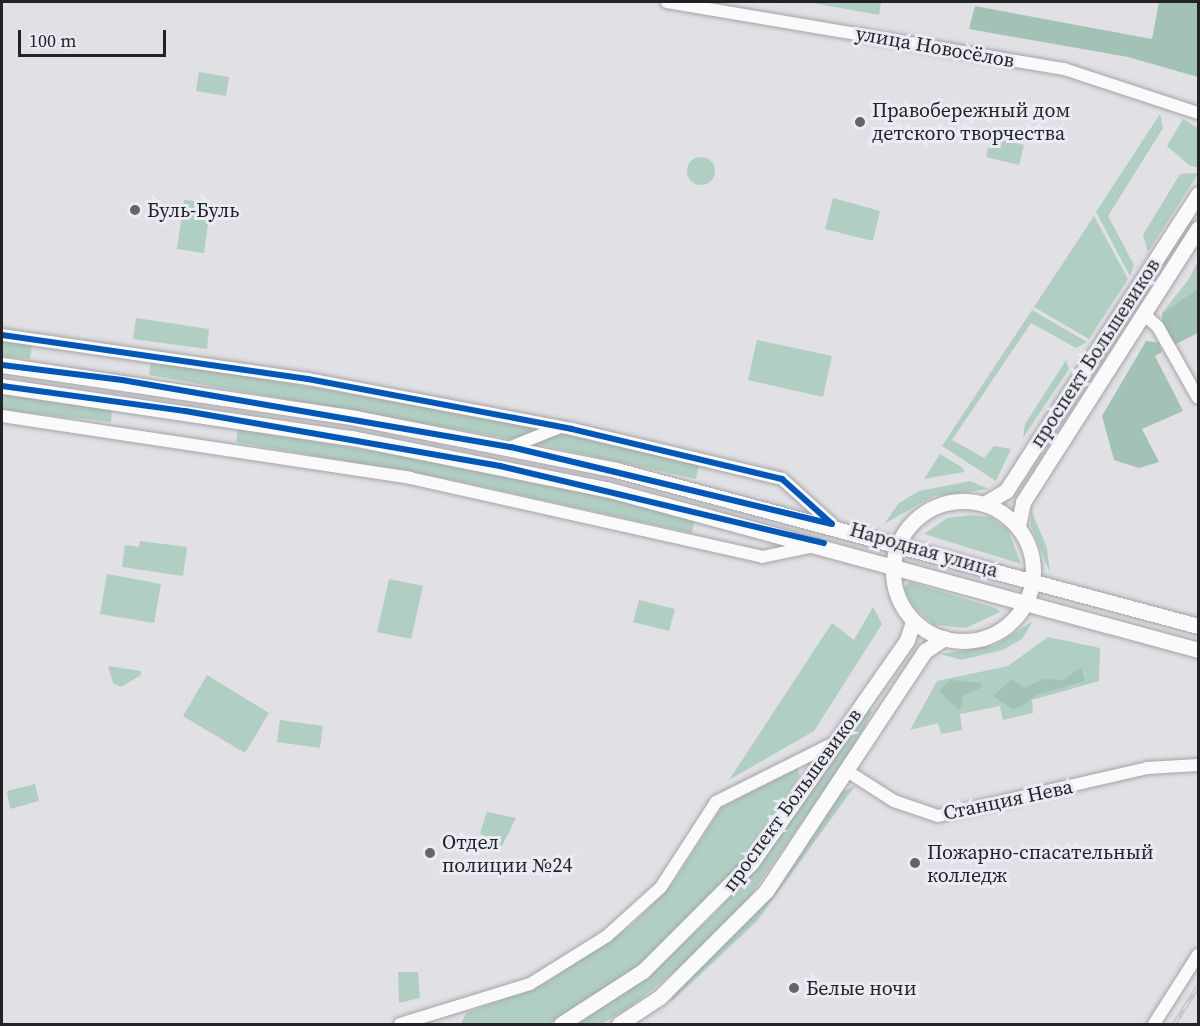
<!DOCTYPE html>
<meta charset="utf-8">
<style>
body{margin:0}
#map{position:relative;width:1200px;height:1026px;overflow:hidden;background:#e0e0e5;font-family:"Source Serif 4",serif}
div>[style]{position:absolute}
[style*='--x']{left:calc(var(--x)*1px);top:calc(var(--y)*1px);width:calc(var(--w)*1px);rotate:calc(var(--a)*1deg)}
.green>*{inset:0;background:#b1cec3}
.round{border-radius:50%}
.forest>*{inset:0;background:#a2c2b5}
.roads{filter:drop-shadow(0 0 2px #a4a4a8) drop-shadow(0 0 2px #a4a4a8)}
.minor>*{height:12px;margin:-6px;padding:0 6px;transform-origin:6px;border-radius:6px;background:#fafafb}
.major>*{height:15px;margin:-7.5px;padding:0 7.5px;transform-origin:7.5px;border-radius:7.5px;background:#fafafb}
.major>.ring{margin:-7.5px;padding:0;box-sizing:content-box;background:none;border:15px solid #fafafb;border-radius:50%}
.rail>*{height:5px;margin-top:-2.5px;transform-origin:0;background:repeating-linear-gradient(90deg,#eaebf5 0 9px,#c8c8c9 0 18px);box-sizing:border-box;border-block:2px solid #c8c8c9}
.cycleway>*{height:6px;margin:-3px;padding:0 3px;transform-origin:3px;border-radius:3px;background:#0057b8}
.dots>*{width:16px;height:16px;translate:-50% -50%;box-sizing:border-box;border:3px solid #eaebf5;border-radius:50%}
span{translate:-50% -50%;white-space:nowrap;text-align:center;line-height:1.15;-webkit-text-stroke:6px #eaebf5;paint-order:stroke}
.street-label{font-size:20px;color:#232327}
.poi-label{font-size:20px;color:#232327}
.left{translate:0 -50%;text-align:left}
.frame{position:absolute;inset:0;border:3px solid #232327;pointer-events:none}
.scale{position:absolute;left:18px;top:30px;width:148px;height:27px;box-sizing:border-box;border:3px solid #232327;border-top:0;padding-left:8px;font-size:18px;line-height:21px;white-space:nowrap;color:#232327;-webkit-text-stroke:4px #eaebf5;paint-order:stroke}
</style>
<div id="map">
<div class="green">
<i style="clip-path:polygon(807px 2px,881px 2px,879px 15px)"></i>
<i style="clip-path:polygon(199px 72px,229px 77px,226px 96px,196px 91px)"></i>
<i style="clip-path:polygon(1160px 114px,1163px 128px,1108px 216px,1134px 265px,1130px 276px,1096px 212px)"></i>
<i style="clip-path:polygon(1183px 119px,1198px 128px,1198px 167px,1190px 166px,1167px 146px)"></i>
<i style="clip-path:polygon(991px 137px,1024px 145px,1019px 165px,986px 157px)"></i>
<i class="round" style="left:687px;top:157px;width:28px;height:28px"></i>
<i style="clip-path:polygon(1198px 173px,1198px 174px,1148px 252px,1143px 235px,1180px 174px)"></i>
<i style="clip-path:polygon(833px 198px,880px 211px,873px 241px,825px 229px)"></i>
<i style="clip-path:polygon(184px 200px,195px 201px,194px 214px,209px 217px,204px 253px,177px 249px)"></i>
<i style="clip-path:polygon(1094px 216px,1128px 279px,1089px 339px,1034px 307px)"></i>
<i style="clip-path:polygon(1198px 261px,1198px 289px,1162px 313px,1189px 279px)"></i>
<i style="clip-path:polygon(1032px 310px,1087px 342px,1076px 348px,1031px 323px,952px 440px,984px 458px,994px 446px,1011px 449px,996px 481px,942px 446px)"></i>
<i style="clip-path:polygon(136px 318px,209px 329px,207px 349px,133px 339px)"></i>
<i style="clip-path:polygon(757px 340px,832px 356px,823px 397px,748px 380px)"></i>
<i style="clip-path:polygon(2px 341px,32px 344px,30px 359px,2px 356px)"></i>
<i style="clip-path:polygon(1066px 360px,1069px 369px,1023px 438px,1025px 424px)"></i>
<i style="clip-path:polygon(151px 361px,330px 390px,540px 429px,511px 439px,149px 375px)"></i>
<i style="clip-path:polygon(2px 394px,112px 407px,111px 422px,2px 410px)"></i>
<i style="clip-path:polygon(238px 429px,456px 465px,695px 518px,692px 533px,453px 480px,236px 442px)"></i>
<i style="clip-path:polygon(563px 434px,699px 465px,696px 479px,533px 443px)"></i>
<i style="clip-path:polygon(940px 454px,963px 468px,964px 472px,924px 479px)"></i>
<i style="clip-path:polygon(970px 481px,989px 489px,934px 496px,884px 524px,899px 503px,919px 491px)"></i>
<i style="clip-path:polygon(1031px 510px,1047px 548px,1050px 573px,1031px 526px)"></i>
<i style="clip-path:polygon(971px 515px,990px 517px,1008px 530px,1021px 564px,924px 534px,947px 518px)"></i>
<i style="clip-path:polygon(140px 541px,187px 547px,183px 576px,122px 567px,125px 545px,139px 547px)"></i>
<i style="clip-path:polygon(107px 574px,161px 584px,154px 623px,100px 614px)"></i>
<i style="clip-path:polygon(389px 579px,423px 586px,411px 639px,377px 632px)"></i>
<i style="clip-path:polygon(909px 582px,996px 608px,1000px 612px,966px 628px,934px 625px,914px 607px,904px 588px)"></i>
<i style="clip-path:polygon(639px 600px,675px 609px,669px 631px,633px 622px)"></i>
<i style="clip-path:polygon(873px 607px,882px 624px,814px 731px,729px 780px,832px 623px,854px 640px)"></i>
<i style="clip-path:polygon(1033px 621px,1022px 639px,1002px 650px,962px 660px,940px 654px,996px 645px)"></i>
<i style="clip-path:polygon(1048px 637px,1100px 648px,1099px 681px,1032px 700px,1033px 713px,1003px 720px,1000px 706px,960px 714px,962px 730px,941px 734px,938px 723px,910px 730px,937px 681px,1008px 666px)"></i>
<i style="clip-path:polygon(108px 666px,141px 671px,141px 675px,121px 687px,113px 683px)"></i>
<i style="clip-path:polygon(207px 675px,269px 713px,245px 753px,183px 716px)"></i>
<i style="clip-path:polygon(868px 709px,872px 712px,853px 749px,746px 902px,694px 956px,633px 1005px,602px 1024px,572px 1024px,648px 976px,716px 913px,761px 861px)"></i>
<i style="clip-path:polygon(280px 720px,323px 726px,320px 748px,277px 742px)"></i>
<i style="clip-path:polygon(797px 767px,800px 776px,734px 873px,649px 958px,549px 1024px,461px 1024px,466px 1013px,544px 984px,631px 926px,673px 883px,722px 807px)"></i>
<i style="clip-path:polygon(35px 784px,39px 801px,10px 809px,7px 791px)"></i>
<i style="clip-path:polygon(855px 786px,757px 921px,671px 1002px,673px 992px,758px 909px,841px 792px)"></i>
<i style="clip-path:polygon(487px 812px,516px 818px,502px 846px,480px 833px)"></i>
<i style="clip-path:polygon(398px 972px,418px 972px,420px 998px,399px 1003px)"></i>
</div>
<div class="forest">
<i style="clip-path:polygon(1159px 2px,1198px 2px,1198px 77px,1128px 57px,969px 29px,975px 6px,1152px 39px)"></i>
<i style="clip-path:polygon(1198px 289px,1198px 333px,1174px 345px,1163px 329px,1162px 313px)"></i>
<i style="clip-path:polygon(1146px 341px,1159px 343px,1162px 352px,1155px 356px,1183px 411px,1142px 429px,1159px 462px,1139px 468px,1114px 460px,1102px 416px)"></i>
<i style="clip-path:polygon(1081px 667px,1085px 681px,1036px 695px,1021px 707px,1012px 709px,993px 696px,1012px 679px,1024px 688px,1044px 679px,1064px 680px)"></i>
<i style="clip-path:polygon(950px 680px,981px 683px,982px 687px,963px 696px,961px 709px,956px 708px,939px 691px)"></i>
</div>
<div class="roads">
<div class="minor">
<i style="--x:667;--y:2;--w:403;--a:9.6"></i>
<i style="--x:1064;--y:69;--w:141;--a:18.2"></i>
<i style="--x:1143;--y:313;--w:21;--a:43"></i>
<i style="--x:1158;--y:327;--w:81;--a:60.6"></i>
<i style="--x:2;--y:335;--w:309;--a:8.2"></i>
<i style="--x:308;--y:379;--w:269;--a:10.7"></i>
<i style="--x:572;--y:429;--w:216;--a:13.4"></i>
<i style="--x:782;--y:479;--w:67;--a:42"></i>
<i style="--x:2;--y:416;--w:413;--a:8.6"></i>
<i style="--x:410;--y:478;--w:361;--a:12.6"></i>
<i style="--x:762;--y:557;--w:58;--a:-11.9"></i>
<i style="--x:511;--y:447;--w:53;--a:-22.2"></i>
<i style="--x:847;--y:771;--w:56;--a:32.6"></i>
<i style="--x:894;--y:801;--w:46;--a:18.8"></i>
<i style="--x:938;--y:816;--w:214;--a:-12.9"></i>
<i style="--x:1147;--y:768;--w:51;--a:-3.4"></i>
<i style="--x:400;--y:1024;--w:136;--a:-17.1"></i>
<i style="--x:530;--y:984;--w:91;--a:-31.9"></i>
<i style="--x:607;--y:936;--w:73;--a:-42.2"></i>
<i style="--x:661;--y:887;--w:101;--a:-57.1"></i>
<i style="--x:716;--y:802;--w:134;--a:-26.6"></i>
<i style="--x:1154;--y:1024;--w:82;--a:-57.5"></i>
</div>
<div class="major">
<i style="--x:2;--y:365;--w:358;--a:8.5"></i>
<i style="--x:356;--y:418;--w:265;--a:11.3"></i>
<i style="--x:616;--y:470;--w:603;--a:15"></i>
<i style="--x:2;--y:386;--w:354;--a:8.5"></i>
<i style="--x:352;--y:438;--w:259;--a:11.4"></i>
<i style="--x:606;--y:489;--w:614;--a:15.21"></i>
<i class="ring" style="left:893px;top:501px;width:125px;height:125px"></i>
<i style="--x:984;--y:504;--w:26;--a:-31"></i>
<i style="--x:1006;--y:491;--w:354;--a:-57.1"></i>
<i style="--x:1018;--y:526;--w:25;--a:-78"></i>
<i style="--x:1023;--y:502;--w:325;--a:-57.4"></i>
<i style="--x:561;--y:1024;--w:98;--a:-32.9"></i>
<i style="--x:643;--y:971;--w:153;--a:-45"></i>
<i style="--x:751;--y:863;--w:272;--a:-55"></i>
<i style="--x:907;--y:640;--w:20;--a:-72"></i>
<i style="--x:619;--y:1024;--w:49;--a:-33.4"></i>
<i style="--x:660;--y:997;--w:150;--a:-45"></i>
<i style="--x:766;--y:891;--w:288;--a:-56.5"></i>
<i style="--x:925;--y:651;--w:23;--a:-34"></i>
</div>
</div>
<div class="rail">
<i style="--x:1174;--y:1024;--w:45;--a:-57.7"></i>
</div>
<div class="cycleway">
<i style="--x:2;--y:335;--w:309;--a:8.2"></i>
<i style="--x:308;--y:379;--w:269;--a:10.7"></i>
<i style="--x:572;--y:429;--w:216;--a:13.4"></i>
<i style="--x:782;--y:479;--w:67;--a:42"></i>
<i style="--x:2;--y:365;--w:121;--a:7.1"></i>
<i style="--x:122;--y:380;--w:395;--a:9.8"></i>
<i style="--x:511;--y:447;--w:330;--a:13.5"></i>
<i style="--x:2;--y:386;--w:185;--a:7.8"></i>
<i style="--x:185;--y:411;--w:320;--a:9.9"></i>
<i style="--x:500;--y:466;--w:333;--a:13.4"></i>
</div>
<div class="dots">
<i style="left:860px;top:122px;background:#65656a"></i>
<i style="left:135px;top:210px;background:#65656a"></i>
<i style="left:430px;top:853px;background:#65656a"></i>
<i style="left:915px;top:863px;background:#65656a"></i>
<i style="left:794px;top:988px;background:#65656a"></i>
</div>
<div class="street-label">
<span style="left:935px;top:47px;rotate:10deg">улица Новосёлов</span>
<span style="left:1095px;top:353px;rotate:-57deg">проспект Большевиков</span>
<span style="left:924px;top:550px;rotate:16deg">Народная улица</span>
<span style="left:792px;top:800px;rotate:-54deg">проспект Большевиков</span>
<span style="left:1008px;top:800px;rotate:-12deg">Станция Нева</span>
</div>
<div class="poi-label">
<span class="left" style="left:872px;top:122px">Правобережный дом<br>детского творчества</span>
<span class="left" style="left:147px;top:210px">Буль-Буль</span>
<span class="left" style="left:442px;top:854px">Отдел<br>полиции №24</span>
<span class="left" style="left:927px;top:864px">Пожарно-спасательный<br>колледж</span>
<span class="left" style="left:806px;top:988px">Белые ночи</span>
</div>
<div class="frame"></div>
<div class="scale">100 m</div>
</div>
